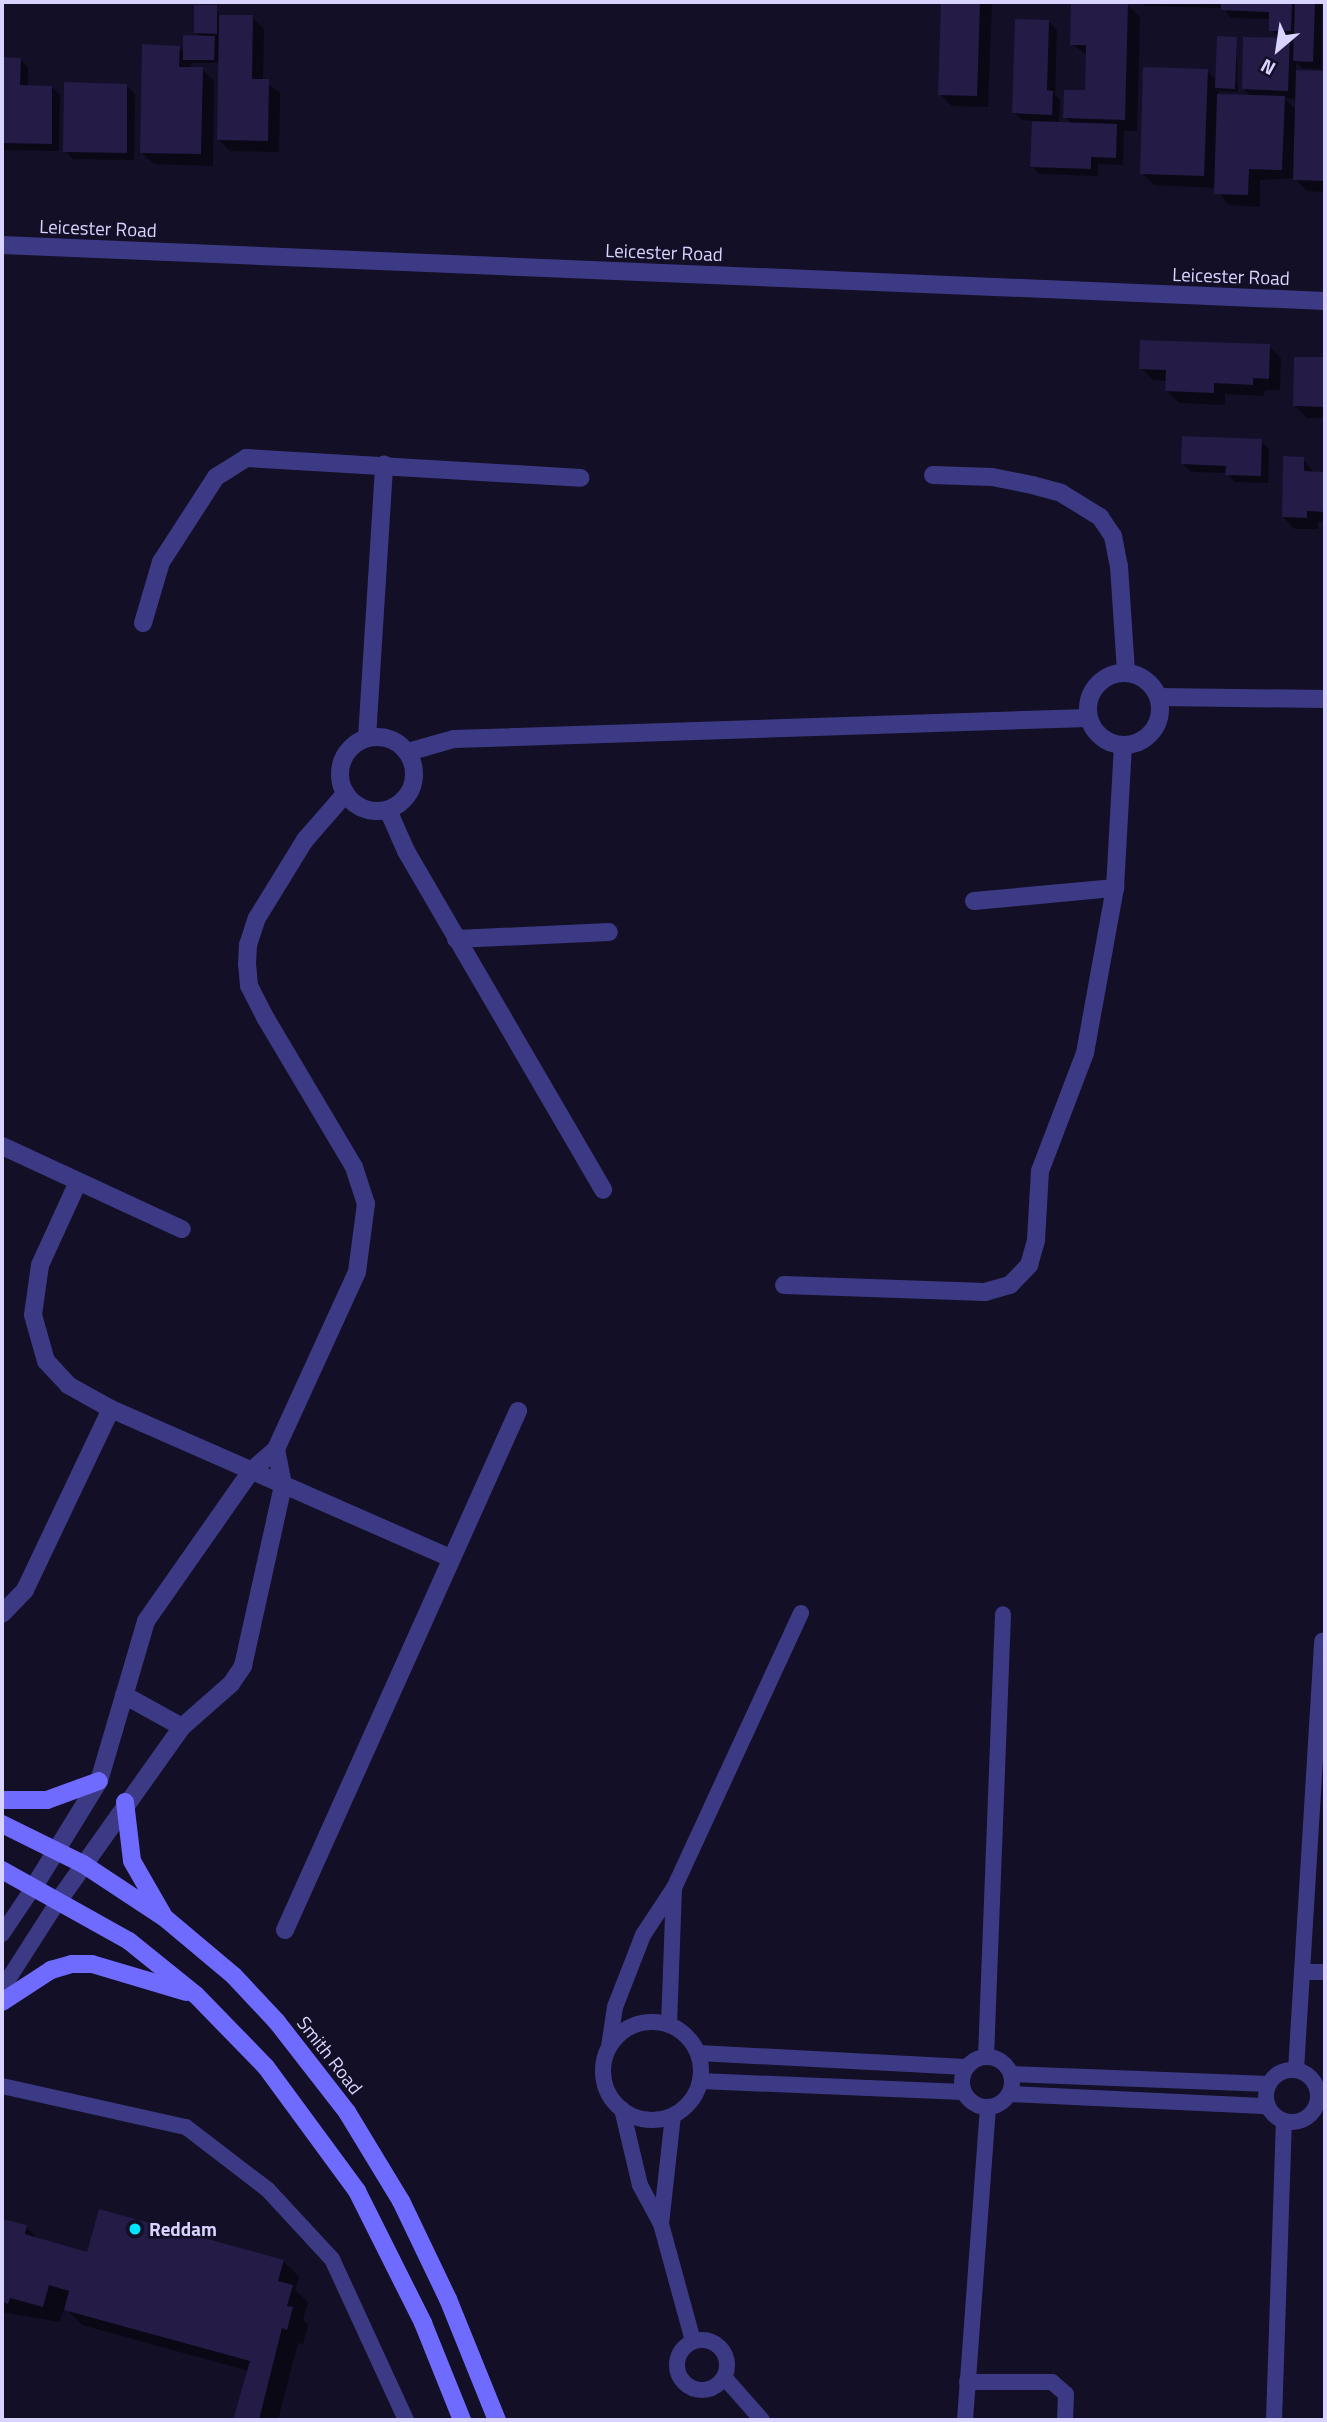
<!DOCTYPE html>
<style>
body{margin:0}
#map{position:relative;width:1327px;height:2422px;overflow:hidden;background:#130f26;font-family:"Titillium Web",sans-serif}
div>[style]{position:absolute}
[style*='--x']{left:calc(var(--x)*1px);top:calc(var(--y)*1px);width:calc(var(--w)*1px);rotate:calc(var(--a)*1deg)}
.shadow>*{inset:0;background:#0007}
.building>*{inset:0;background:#241b47}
.service>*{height:16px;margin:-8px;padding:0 8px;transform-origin:8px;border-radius:8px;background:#3d3a85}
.service>.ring{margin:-8px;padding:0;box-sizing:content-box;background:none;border:16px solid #3d3a85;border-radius:50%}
.minor>*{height:18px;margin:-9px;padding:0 9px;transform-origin:9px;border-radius:9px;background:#3d3a85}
.minor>.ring{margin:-9px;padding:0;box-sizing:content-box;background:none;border:18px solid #3d3a85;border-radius:50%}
.secondary>*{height:18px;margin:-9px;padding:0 9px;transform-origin:9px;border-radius:9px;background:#6f6bff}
.dots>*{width:19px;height:19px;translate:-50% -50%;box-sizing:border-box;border:4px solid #130f26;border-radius:50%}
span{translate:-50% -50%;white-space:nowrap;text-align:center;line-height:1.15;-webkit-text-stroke:5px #130f26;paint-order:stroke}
.street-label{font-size:19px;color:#d9d4ff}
.poi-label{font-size:19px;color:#d9d4ff;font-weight:700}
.left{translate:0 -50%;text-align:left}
.frame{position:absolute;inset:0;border:4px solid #d9d4ff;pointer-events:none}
.north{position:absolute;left:1243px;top:14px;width:70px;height:70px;-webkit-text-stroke:5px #130f26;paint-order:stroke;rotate:209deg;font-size:19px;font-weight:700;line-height:28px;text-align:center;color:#d9d4ff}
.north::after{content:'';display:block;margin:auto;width:24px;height:32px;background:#d9d4ff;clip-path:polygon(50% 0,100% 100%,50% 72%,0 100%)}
</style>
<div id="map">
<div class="shadow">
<i style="clip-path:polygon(943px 2px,992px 2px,988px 107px,952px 106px,940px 94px)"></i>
<i style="clip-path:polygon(evenodd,1141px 2px,1322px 2px,1321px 69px,1302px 68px,1296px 62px,1296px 72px,1325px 73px,1325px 192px,1307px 191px,1294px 178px,1260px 180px,1260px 207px,1228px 205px,1216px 188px,1154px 185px,1142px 173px,1207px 71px,1217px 81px,1236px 39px,1238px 92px,1219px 91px,1219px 96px,1252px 97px,1243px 89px,1281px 40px,1271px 30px,1271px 19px,1231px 18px,1223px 8px,1145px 6px,1141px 2px,1287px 38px,1295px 38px,1295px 46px,1287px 38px,1141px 2px,1284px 98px,1297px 99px,1297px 111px,1284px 98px)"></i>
<i style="clip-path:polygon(1128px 5px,1140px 17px,1137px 131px,1124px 131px,1123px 165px,1098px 164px,1098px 176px,1040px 174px,1032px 166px,1034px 121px,1022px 120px,1014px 112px,1049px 22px,1057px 30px,1055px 95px,1060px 100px,1059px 123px,1072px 124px,1065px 117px,1087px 92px,1088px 56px,1072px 44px)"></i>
<i style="clip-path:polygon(216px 7px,220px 16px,252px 17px,264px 29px,263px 80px,280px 93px,279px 152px,230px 151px,218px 139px,219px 63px,191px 63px,191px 69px,202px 69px,214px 81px,213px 166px,154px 164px,141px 152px,179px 47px,184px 53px,200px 37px,195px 32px)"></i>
<i style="clip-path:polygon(2px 59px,20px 59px,28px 67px,28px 87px,52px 87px,60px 95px,59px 151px,2px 150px)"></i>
<i style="clip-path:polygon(127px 86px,135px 94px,134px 160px,73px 159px,65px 151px)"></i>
<i style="clip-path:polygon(1269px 346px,1281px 358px,1280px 390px,1265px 390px,1264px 396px,1225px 394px,1225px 405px,1179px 403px,1167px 391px,1167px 381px,1153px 380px,1141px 368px)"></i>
<i style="clip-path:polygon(1325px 348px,1325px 418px,1307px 418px,1294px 405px,1325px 359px)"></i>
<i style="clip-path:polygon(1261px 441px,1269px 449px,1268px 483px,1235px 482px,1227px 473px,1191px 472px,1183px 464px)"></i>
<i style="clip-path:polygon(1303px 459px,1315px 474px,1325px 474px,1325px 522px,1318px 522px,1318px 529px,1295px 529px,1283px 517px)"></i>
<i style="clip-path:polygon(2px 2220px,26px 2227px,39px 2240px,88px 2254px,283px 2261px,299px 2277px,295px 2290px,308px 2302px,303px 2320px,308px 2325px,303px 2344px,298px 2343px,278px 2420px,235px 2420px,249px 2371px,82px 2325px,66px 2309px,69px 2298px,59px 2322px,2px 2312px)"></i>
</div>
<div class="building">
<i style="clip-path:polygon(941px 2px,980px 2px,977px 96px,938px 95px)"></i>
<i style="clip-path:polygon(1071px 2px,1128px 3px,1125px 120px,1063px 118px,1064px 90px,1085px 90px,1086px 45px,1070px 45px)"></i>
<i style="clip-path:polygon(1221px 2px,1292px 2px,1291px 31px,1269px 31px,1269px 12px,1221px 10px)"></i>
<i style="clip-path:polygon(1295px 2px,1315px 2px,1313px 62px,1293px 61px)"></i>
<i style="clip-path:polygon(194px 5px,217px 5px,217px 34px,194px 33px)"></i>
<i style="clip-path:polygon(219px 15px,253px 15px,252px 79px,269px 79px,268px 141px,217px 140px)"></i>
<i style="clip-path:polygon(1015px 19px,1049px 20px,1047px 90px,1053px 91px,1052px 115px,1012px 113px)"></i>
<i style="clip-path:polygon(183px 35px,215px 36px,214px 60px,183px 60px)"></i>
<i style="clip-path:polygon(1217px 36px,1237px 37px,1235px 89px,1215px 88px)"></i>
<i style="clip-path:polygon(1243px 37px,1290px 38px,1288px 91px,1242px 89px)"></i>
<i style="clip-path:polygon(142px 44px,180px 46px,179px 67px,203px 67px,201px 154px,140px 153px)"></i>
<i style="clip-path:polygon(2px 57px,21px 58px,20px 85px,52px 86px,52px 144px,2px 143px)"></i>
<i style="clip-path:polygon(1143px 67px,1208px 69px,1204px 176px,1140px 174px)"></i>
<i style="clip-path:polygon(1296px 70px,1325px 71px,1325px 181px,1293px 180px)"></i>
<i style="clip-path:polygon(64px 82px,127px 84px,127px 153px,63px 152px)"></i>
<i style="clip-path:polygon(1217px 94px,1285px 96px,1282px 170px,1249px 169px,1248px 195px,1214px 194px)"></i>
<i style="clip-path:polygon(1032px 121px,1117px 124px,1116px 158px,1091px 157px,1091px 169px,1030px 167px)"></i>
<i style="clip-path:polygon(1140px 340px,1270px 344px,1269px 379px,1253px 378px,1253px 385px,1214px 383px,1214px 393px,1165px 391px,1166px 370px,1139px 369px)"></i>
<i style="clip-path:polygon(1294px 357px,1325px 357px,1325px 407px,1293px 406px)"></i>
<i style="clip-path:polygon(1182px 436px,1262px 439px,1261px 476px,1225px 475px,1226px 466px,1181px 464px)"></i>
<i style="clip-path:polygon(1283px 456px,1304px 457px,1304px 471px,1325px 472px,1325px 512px,1307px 511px,1307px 518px,1282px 517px)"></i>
<i style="clip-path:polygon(99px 2209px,284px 2260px,278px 2281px,293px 2285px,287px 2306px,293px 2307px,287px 2330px,282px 2328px,259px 2420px,233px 2420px,250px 2361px,64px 2310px,69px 2291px,49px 2285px,43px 2307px,10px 2298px,8px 2304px,2px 2302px,2px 2219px,27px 2225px,25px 2234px,87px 2252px)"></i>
</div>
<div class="service">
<i style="--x:2;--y:1934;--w:59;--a:-56"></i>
<i style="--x:1302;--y:1972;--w:23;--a:0"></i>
<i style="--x:2;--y:1989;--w:106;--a:-57.4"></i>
<i class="ring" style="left:603px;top:2022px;width:82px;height:82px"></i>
<i style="--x:669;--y:2025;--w:137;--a:-87.9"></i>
<i style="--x:609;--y:2047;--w:40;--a:-81.5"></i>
<i style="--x:615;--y:2007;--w:77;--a:-68.7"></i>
<i style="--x:643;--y:1935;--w:56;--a:-56.6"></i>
<i style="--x:674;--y:1888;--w:303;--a:-65.2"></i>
<i style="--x:698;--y:2053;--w:268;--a:3"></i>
<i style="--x:986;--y:2057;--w:443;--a:-87.8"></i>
<i class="ring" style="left:962px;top:2057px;width:34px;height:34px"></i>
<i style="--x:1296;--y:2070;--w:430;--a:-86.5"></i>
<i class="ring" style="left:1266px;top:2070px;width:36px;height:36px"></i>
<i style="--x:1011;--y:2074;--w:258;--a:2.2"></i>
<i style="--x:700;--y:2081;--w:263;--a:2.4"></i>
<i style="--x:2;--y:2086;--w:189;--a:12.6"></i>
<i style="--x:186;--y:2127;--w:103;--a:37.5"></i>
<i style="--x:268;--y:2190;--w:94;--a:47.2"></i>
<i style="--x:332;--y:2259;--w:177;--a:65.3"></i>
<i style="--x:1009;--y:2094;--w:259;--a:2.7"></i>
<i style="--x:622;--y:2109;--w:78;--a:76.7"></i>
<i style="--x:640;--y:2185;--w:44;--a:61.7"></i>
<i style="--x:661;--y:2224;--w:121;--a:74.7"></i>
<i style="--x:661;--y:2224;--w:109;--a:-83.7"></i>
<i class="ring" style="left:677px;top:2340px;width:34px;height:34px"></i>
<i style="--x:724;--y:2377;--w:57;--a:48.5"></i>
<i style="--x:967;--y:2382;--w:85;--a:0"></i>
<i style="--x:1052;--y:2382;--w:18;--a:41"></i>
<i style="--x:1066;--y:2394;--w:26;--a:92"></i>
<i style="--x:965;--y:2420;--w:314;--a:-85.8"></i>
<i style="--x:1274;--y:2420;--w:299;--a:-88.1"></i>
</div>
<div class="minor">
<i style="--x:2;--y:245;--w:1324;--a:2.42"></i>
<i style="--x:933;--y:475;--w:59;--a:1.9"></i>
<i style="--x:992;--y:477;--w:41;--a:11.3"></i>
<i style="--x:1032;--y:485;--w:30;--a:15"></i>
<i style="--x:1061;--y:493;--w:46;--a:31.6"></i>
<i style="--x:1100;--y:517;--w:23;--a:56"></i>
<i style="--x:1113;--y:536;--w:31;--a:79"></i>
<i style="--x:1119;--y:566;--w:106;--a:86.2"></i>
<i style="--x:143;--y:623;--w:64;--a:-73.6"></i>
<i style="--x:161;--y:562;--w:101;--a:-57.1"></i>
<i style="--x:216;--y:477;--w:36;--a:-32"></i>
<i style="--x:246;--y:458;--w:335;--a:3.4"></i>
<i class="ring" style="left:1088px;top:673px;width:54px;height:54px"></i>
<i style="--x:1159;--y:697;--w:166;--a:0.7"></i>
<i class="ring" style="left:340px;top:737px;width:56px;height:56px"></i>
<i style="--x:367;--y:738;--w:274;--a:-86.4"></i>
<i style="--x:408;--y:752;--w:48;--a:-15.8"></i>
<i style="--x:454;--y:739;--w:634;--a:-1.9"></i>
<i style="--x:388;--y:810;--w:45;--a:66.3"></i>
<i style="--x:406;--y:851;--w:392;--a:59.8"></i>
<i style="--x:974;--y:901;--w:142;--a:-5.3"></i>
<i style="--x:456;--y:939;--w:153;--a:-2.6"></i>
<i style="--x:2;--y:1146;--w:198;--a:24.8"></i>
<i style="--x:78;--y:1182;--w:91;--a:114.6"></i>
<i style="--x:40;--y:1265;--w:50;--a:98"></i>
<i style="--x:33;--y:1315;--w:48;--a:74.2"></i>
<i style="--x:46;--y:1361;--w:33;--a:47"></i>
<i style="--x:68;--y:1385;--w:49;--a:29.2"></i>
<i style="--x:111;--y:1409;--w:371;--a:23.7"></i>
<i style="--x:784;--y:1285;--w:201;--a:2"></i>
<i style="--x:985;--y:1292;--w:26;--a:-16"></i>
<i style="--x:1010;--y:1285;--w:28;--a:-46"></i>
<i style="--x:1029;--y:1265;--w:26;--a:-74"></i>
<i style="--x:1036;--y:1240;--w:69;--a:-86.7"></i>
<i style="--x:1040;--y:1171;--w:126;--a:-69.1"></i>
<i style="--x:1085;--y:1053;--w:168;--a:-79.7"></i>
<i style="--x:1115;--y:888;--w:142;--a:-86.8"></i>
<i style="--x:2;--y:1614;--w:33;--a:-46"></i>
<i style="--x:25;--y:1590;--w:200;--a:-64.6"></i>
<i style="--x:124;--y:1695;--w:66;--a:28.9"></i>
<i style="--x:35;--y:1885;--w:122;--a:-58.4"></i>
<i style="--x:99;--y:1781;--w:167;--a:-73.6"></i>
<i style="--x:146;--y:1621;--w:183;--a:-55"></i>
<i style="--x:251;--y:1471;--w:33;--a:-41"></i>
<i style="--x:276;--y:1449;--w:195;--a:-65.4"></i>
<i style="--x:357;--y:1272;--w:69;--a:-82.5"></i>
<i style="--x:366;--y:1204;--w:39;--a:-108"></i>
<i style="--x:354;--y:1167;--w:172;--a:-120.7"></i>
<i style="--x:266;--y:1019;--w:37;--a:-117"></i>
<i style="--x:249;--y:986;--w:22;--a:-95"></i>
<i style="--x:247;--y:964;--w:19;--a:-87"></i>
<i style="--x:248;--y:945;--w:28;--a:-72"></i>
<i style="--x:257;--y:918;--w:92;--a:-58.4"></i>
<i style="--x:305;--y:840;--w:62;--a:-48.9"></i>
<i style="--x:59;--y:1900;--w:212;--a:-54.6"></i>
<i style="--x:182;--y:1727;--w:65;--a:-41.3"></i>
<i style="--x:231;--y:1684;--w:22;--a:-56"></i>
<i style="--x:243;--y:1666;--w:185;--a:-77.5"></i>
<i style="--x:283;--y:1485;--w:37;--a:-101"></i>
<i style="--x:285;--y:1930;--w:569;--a:-65.82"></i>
</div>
<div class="secondary">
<i style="--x:2;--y:1800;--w:45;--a:0"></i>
<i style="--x:47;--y:1800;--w:55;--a:-20.1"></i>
<i style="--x:125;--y:1802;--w:59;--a:83.2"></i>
<i style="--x:132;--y:1861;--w:62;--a:60.1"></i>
<i style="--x:2;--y:1824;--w:90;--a:26.3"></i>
<i style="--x:83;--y:1864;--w:98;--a:33.4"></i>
<i style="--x:165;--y:1918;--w:90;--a:40"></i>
<i style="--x:234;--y:1976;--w:63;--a:46.9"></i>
<i style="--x:277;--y:2022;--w:114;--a:52.1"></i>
<i style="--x:347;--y:2112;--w:104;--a:58.8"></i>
<i style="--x:401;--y:2201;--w:109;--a:64.4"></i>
<i style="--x:448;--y:2299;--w:131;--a:68"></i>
<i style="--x:2;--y:1870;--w:145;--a:29.2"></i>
<i style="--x:129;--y:1941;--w:86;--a:38.9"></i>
<i style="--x:196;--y:1995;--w:100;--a:45.8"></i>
<i style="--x:266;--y:2067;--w:154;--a:53.7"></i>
<i style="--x:357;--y:2191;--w:148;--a:63.4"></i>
<i style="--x:423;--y:2323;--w:105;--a:68.1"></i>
<i style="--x:2;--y:2002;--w:59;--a:-33.1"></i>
<i style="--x:51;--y:1970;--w:22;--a:-16"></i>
<i style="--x:72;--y:1964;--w:20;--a:0"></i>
<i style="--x:92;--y:1964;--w:98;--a:16.6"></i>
</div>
<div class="dots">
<i style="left:135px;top:2229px;background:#00e5ff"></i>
</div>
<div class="street-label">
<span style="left:98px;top:228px;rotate:2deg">Leicester Road</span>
<span style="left:664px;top:252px;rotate:2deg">Leicester Road</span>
<span style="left:1231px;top:276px;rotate:2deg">Leicester Road</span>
<span style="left:330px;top:2055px;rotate:52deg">Smith Road</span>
</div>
<div class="poi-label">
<span class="left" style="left:149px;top:2229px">Reddam</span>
</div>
<div class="frame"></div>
<div class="north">N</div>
</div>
